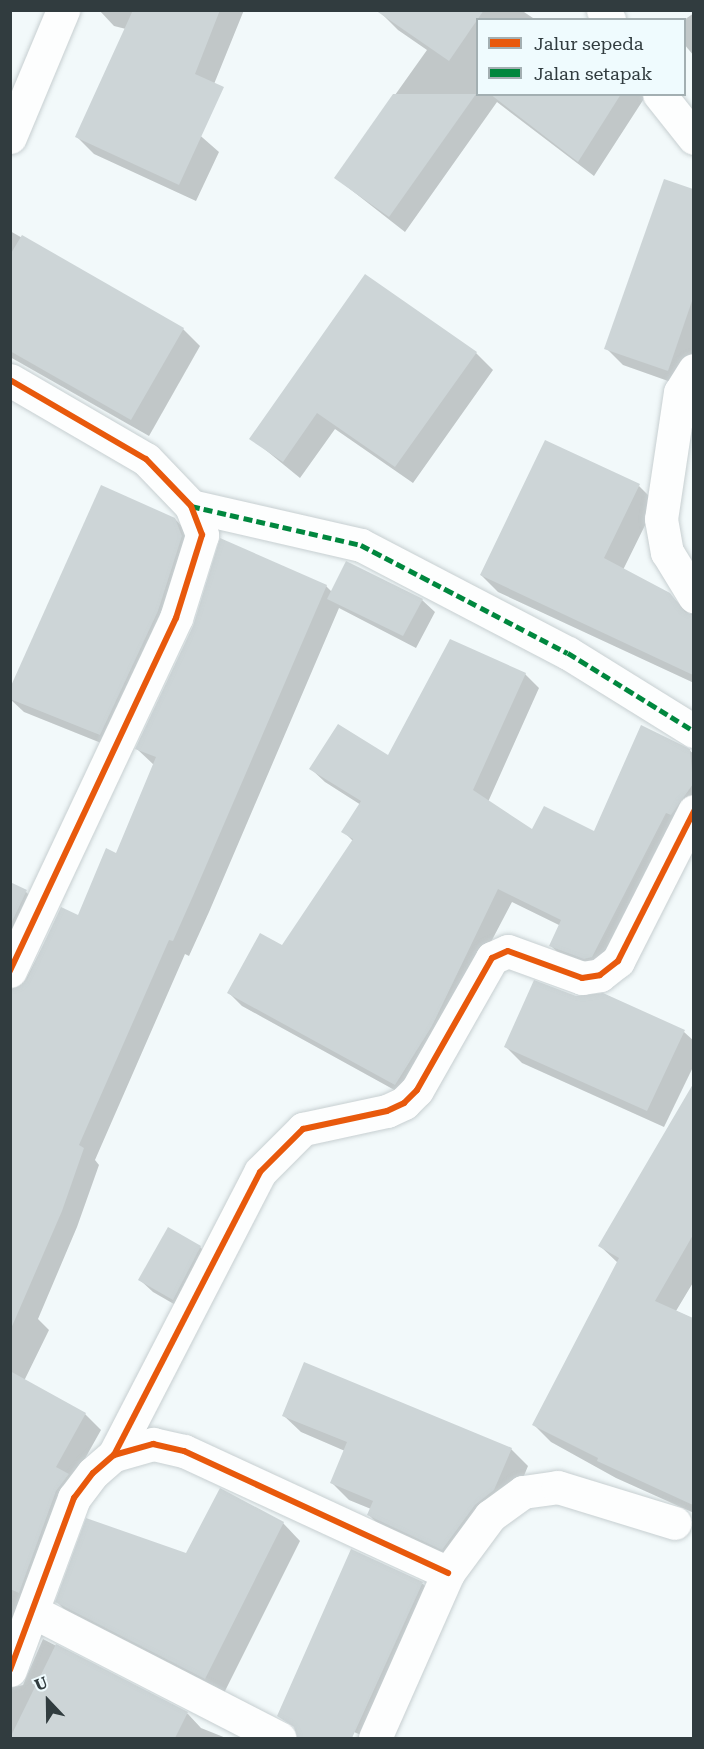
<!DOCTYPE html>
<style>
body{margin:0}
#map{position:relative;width:704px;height:1749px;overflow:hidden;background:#f2f9fa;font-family:"Roboto Serif",serif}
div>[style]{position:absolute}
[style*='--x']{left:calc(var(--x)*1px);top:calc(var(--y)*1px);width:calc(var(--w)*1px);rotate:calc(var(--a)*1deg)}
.shadow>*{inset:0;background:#0003}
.building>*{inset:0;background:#cdd5d7}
.roads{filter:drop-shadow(0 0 2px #c7cfd1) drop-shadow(0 0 2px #c7cfd1)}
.minor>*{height:33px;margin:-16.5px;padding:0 16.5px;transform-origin:16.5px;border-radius:16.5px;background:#fdfefe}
.quiet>*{height:4.5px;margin-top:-2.25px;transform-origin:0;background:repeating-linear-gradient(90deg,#00873e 0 9px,transparent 0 13.5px)}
.cycleway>*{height:6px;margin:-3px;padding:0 3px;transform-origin:3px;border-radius:3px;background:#e8590c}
span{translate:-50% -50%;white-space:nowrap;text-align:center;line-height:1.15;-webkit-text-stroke:4.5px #effbfe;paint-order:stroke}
.frame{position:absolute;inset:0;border:12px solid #313c3f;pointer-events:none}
.legend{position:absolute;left:476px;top:18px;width:210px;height:78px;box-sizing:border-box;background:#effbfe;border:2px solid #a3afb2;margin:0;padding:8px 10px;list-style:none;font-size:18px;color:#313c3f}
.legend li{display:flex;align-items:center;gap:12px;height:30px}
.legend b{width:30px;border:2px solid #a3afb2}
.north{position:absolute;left:18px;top:1671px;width:60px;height:60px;-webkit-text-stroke:4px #effbfe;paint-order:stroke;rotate:338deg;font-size:16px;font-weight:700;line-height:24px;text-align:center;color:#313c3f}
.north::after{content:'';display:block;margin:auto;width:21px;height:27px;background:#313c3f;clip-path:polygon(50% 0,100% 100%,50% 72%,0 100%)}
</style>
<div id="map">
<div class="shadow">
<i style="clip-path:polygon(99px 10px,244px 10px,195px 131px,219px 152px,196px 201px,94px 154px,77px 137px,126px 29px,114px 26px)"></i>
<i style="clip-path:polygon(385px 10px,521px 10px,536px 20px,478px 20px,478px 94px,647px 94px,594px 176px,497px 102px,405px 232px,336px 178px,427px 50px,398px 30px,382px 14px)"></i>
<i style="clip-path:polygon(694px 13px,694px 56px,684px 44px,684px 20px)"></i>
<i style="clip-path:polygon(665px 181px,694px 191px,694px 363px,685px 387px,623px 365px,606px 348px)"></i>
<i style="clip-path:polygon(10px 231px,183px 329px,200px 346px,149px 436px,10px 357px)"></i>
<i style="clip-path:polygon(365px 276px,476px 353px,493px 370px,413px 483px,335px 429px,300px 478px,251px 438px)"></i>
<i style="clip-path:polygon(639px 486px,656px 503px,623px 570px,669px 594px,689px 614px,694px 613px,694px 683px,498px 592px,481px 575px)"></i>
<i style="clip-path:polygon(175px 519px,190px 535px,116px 749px,24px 712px,10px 699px)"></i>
<i style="clip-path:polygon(326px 586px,332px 592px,422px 600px,435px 612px,416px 648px,339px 608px,209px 912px,189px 956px,185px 954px,95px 1160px,99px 1165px,77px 1227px,38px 1319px,49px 1330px,24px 1381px,85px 1414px,101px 1430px,73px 1480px,10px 1672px,10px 1057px,22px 987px,62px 909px,79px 917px,117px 855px,154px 765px,137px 749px)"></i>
<i style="clip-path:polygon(525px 674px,539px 688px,488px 802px,533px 831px,595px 833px,689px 750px,694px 754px,694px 814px,606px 971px,565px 959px,551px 946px,561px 926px,512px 902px,409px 1098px,242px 1006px,229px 993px,283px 947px,353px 841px,343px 831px,361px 805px,325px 782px,311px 769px,389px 757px)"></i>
<i style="clip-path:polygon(10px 884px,26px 892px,43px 909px,10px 985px)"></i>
<i style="clip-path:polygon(576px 997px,684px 1032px,694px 1041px,694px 1065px,664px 1127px,522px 1063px,505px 1046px)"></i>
<i style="clip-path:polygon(677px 1116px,694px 1125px,694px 1281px,676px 1311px,694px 1319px,694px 1513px,616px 1478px,551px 1442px,534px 1425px,618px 1263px,600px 1246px)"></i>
<i style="clip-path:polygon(200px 1247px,213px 1260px,186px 1311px,153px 1292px,140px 1280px)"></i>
<i style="clip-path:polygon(283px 1415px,511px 1449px,528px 1466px,511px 1507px,460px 1566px,385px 1531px,368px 1514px,371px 1509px,349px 1500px,332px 1483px,345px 1451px,301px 1432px)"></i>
<i style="clip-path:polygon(283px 1523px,300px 1541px,223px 1695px,74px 1619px,57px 1602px)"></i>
<i style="clip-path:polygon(352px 1551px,423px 1584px,440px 1601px,368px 1738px,305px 1711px)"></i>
<i style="clip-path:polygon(43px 1639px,188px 1714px,201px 1728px,226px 1738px,10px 1738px,10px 1688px,23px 1685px)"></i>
</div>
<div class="building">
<i style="clip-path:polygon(133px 10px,220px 10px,195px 74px,224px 87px,179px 185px,75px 137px)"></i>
<i style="clip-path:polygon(375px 10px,484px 10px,449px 61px)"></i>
<i style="clip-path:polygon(393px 94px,476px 94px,389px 217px,334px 178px)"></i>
<i style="clip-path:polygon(490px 94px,621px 94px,578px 162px)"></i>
<i style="clip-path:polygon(664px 179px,693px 189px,693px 298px,668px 371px,604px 349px)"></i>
<i style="clip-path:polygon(22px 235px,184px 328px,131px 420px,10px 351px,10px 255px)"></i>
<i style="clip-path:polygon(365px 274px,477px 352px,395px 467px,317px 413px,283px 462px,249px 439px)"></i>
<i style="clip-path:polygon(545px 440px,640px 484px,604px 558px,670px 593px,685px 612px,693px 615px,693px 675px,480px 575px)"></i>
<i style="clip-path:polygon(101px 485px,175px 518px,182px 536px,158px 611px,100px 735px,10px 699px,10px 688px)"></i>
<i style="clip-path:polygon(220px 538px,327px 585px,193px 896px,173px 941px,169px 940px,79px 1145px,84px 1148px,62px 1211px,10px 1331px,10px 990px,27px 979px,61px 907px,78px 915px,106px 848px,116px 853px,156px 757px,135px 749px,193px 626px)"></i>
<i style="clip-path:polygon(346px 561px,423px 599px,403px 636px,327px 599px)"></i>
<i style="clip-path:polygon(450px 639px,526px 673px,473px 790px,532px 829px,544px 806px,594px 831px,641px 725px,690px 749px,693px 784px,671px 815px,666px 813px,592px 957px,584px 959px,549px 946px,561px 920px,498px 889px,432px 1026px,395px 1085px,227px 993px,260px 933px,282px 945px,353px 839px,341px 832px,361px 801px,309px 769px,338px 724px,388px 755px)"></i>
<i style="clip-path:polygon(10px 882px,27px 890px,10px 926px)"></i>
<i style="clip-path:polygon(534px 980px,576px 996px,603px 993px,685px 1030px,647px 1111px,504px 1047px)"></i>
<i style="clip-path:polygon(693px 1084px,693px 1235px,655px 1301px,693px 1318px,693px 1505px,597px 1461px,598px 1458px,532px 1425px,619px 1258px,598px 1246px)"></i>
<i style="clip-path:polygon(168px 1227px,201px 1246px,173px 1300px,138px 1280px)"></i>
<i style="clip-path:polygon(304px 1362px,512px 1448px,494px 1490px,475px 1505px,442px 1550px,367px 1515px,373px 1501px,330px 1483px,347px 1442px,282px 1416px)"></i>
<i style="clip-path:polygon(10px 1371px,86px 1413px,56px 1467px,69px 1474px,56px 1491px,19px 1593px,10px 1589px)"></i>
<i style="clip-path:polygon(220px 1488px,284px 1522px,205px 1679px,55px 1602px,86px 1518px,186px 1553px)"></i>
<i style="clip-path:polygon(351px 1549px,423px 1582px,352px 1738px,297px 1738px,294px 1727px,277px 1716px)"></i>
<i style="clip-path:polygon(56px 1644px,188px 1712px,175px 1738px,10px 1738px)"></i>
</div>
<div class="roads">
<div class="minor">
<i style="--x:603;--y:10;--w:12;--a:59"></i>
<i style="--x:659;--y:94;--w:56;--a:51.5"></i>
<i style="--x:10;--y:137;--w:138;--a:-67.3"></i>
<i style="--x:694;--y:370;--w:26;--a:122"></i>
<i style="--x:680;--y:392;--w:128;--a:98.5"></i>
<i style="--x:661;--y:519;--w:34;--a:80"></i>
<i style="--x:667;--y:552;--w:52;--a:58.5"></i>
<i style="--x:10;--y:380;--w:157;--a:30.2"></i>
<i style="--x:146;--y:459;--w:65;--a:46.2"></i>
<i style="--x:191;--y:506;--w:31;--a:69"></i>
<i style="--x:202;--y:535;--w:87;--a:107.4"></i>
<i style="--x:176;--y:618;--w:390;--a:115.2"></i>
<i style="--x:191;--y:506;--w:174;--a:12.9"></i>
<i style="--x:361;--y:545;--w:233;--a:27.6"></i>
<i style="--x:568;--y:653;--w:148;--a:31.8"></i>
<i style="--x:114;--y:1455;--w:318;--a:-62.7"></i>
<i style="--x:260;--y:1172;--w:61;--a:-45"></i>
<i style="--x:303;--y:1129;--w:86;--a:-12.1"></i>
<i style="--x:387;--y:1111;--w:19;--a:-25"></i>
<i style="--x:404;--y:1103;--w:18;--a:-45"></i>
<i style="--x:417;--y:1090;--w:152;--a:-60.4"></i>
<i style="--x:492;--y:958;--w:17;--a:-24"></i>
<i style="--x:508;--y:951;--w:79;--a:20"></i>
<i style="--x:582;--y:978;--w:18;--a:-9"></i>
<i style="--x:600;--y:975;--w:23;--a:-38"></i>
<i style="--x:618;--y:961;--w:168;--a:-63.1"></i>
<i style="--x:34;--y:1612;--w:276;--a:27.2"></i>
<i style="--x:10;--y:1670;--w:184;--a:-69.6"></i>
<i style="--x:74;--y:1498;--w:31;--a:-53"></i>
<i style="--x:93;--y:1473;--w:28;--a:-41"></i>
<i style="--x:114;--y:1455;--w:41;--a:-15.8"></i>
<i style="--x:153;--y:1444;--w:32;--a:13"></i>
<i style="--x:184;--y:1451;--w:291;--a:24.8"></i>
<i style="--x:375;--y:1738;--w:180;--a:-66.1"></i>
<i style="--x:448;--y:1573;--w:71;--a:-53.6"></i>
<i style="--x:490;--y:1516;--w:41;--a:-36"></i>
<i style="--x:523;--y:1492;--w:35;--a:-8"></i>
<i style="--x:558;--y:1487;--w:122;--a:17.1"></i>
</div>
</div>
<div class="quiet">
<i style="--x:191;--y:506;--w:174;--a:12.9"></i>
<i style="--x:361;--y:545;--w:233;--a:27.6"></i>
<i style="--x:568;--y:653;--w:148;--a:31.8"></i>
</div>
<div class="cycleway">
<i style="--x:10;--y:380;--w:157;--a:30.2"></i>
<i style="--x:146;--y:459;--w:65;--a:46.2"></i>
<i style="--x:191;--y:506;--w:31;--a:69"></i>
<i style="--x:202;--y:535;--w:87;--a:107.4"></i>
<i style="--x:176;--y:618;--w:390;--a:115.2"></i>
<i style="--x:114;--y:1455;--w:318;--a:-62.7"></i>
<i style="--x:260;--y:1172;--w:61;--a:-45"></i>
<i style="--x:303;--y:1129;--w:86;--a:-12.1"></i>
<i style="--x:387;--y:1111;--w:19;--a:-25"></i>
<i style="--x:404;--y:1103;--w:18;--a:-45"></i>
<i style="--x:417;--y:1090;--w:152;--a:-60.4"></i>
<i style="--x:492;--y:958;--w:17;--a:-24"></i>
<i style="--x:508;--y:951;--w:79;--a:20"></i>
<i style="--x:582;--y:978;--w:18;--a:-9"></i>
<i style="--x:600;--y:975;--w:23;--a:-38"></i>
<i style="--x:618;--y:961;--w:168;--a:-63.1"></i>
<i style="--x:10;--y:1670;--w:184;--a:-69.6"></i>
<i style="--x:74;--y:1498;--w:31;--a:-53"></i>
<i style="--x:93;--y:1473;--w:28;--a:-41"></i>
<i style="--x:114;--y:1455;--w:41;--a:-15.8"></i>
<i style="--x:153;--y:1444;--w:32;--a:13"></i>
<i style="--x:184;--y:1451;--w:291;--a:24.8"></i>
</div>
<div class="frame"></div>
<ul class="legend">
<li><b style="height:8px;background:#e8590c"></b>Jalur sepeda</li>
<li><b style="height:8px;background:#00873e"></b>Jalan setapak</li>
</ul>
<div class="north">U</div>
</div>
